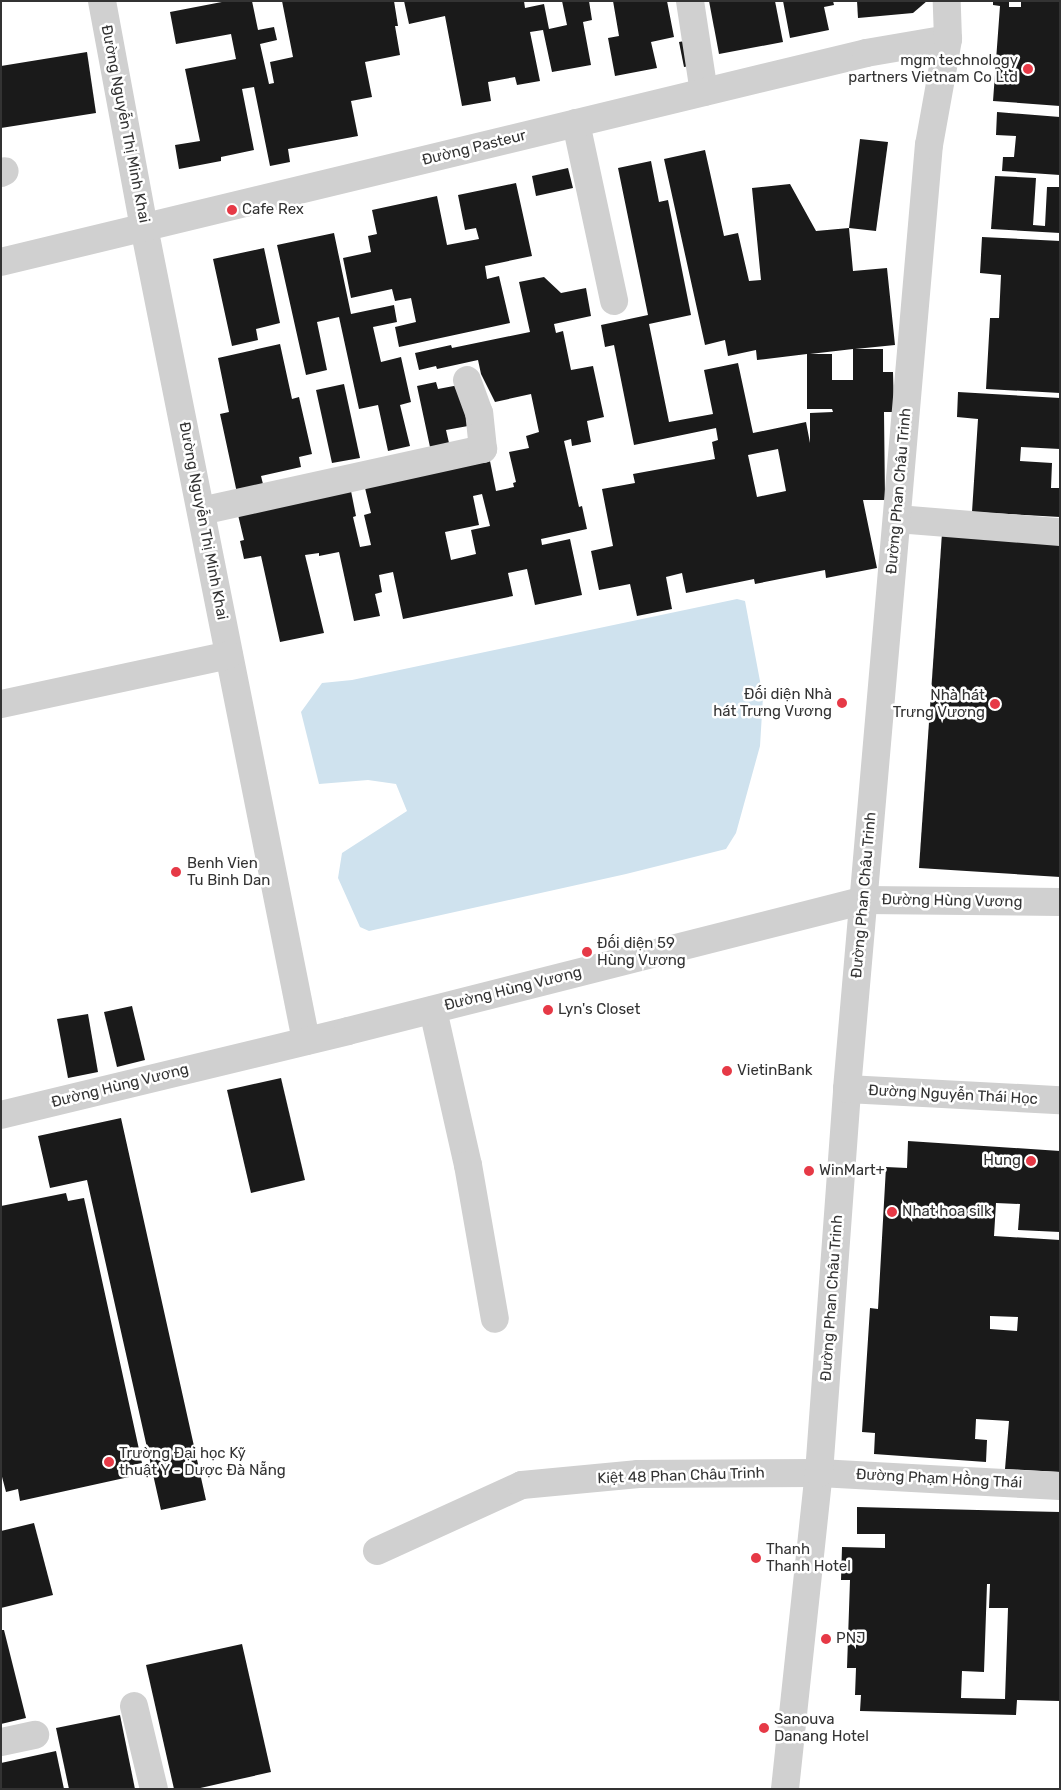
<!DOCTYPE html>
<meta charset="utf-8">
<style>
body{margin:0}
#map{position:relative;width:1061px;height:1790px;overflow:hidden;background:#fff;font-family:Rubik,sans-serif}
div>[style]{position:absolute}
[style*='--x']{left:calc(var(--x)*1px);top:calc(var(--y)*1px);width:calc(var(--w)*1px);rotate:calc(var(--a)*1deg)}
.water>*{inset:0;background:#cfe2ee}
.building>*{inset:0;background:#1a1a1a}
.minor>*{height:28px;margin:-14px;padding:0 14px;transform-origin:14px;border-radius:14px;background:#d0d0d0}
.dots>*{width:14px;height:14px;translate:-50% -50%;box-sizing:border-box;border:2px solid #fff;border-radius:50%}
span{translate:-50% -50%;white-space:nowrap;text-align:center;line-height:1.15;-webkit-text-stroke:5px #fff;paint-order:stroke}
.poi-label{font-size:15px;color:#333}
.right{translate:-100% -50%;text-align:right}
.left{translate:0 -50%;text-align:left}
.street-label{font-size:15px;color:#333}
.frame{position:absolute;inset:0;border:2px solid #333;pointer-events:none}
</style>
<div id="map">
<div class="water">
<i style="clip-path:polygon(737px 599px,745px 601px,763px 697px,760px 746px,736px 833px,726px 849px,626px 874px,369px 931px,360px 927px,338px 878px,342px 853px,407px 811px,396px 784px,368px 780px,319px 784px,301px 712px,322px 683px,352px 680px)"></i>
</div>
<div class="building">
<i style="clip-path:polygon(227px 1px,252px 1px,258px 30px,274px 27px,277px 40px,260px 44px,269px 84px,274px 83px,270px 62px,293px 57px,282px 1px,394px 1px,398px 26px,395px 26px,400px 55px,365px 62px,372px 97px,351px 101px,358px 136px,288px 149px,290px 162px,270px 166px,254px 87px,242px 89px,254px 150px,221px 157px,221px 161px,179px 169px,175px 145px,200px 141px,185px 69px,236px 59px,231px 34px,176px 44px,170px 12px)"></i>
<i style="clip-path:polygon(404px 1px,524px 1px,525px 8px,544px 4px,549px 29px,567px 25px,562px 1px,589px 1px,592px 20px,583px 22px,591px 65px,552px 72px,543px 30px,530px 32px,540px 81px,517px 85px,515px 77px,488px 82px,491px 101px,462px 106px,445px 16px,409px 24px)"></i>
<i style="clip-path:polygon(613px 1px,667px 1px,674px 37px,651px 42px,657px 68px,615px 76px,608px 38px,619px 36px)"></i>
<i style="clip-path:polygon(709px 1px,775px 1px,783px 42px,719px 54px)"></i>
<i style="clip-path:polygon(783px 1px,833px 1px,834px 5px,824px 7px,829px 30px,790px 38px)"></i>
<i style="clip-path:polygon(857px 1px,927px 1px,913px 13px,858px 18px)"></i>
<i style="clip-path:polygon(993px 1px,1009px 1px,1009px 7px,1021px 7px,1021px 1px,1060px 1px,1060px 106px,993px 101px,1000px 6px,993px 5px)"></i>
<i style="clip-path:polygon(696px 39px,701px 64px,684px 67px,679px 42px)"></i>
<i style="clip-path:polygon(87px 52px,96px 113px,1px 128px,1px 66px)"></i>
<i style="clip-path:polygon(997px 112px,1060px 117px,1060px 175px,1002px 171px,1003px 157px,1014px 157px,1016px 136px,996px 135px)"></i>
<i style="clip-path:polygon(860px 139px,888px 142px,876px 231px,849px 228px)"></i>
<i style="clip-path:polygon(evenodd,705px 150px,724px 236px,738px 233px,749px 281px,761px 280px,752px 188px,790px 184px,816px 231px,849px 228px,853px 271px,887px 268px,895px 345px,855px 349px,883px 349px,883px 372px,893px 372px,894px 412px,884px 412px,885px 500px,863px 500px,877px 568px,826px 578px,825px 570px,755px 584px,754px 579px,686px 593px,682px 573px,666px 577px,672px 609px,637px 616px,630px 584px,599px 590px,591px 551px,613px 546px,602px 489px,635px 483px,633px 474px,715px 459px,712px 442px,718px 440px,716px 428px,634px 445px,614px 345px,605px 347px,601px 325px,648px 315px,618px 168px,651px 161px,659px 202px,668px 200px,691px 315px,649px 324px,669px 422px,713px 414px,704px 370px,738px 363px,753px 433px,806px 422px,810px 443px,810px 413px,833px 412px,832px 409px,807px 409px,807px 354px,757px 360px,756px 350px,728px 356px,725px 340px,705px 345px,664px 159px,705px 150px,853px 349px,853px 380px,832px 380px,832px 354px,810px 354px,853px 349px,705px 150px,778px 449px,786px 491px,757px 497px,748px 455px,778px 449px)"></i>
<i style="clip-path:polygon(568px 168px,573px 188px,536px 196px,532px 176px)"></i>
<i style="clip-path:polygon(995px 176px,1036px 178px,1033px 225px,1045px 226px,1047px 187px,1060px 187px,1060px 233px,991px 229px)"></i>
<i style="clip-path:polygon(516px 183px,532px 256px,485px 266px,487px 279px,499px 276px,510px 323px,399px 347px,395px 327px,416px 322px,411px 298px,395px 301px,392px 289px,351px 298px,343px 258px,371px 252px,368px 236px,377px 234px,372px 210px,437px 196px,447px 245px,479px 239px,476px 228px,465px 230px,458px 195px)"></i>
<i style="clip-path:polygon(334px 233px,351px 314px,394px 305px,397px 322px,373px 327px,381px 362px,401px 357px,411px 402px,400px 405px,410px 446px,388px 451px,378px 405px,359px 409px,339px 317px,317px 322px,327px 370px,306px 375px,277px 245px)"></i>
<i style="clip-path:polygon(982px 237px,1060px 241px,1060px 393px,986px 389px,990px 318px,999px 318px,1001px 275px,980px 273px)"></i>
<i style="clip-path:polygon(264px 248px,280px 323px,256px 329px,258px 340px,232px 346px,213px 259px)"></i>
<i style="clip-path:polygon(evenodd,544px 277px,561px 293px,586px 288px,591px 316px,554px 324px,556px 333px,563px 331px,571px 370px,593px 366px,604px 417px,587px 421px,591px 442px,572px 446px,571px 439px,564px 441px,579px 507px,582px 506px,587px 529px,541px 539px,542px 545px,570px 539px,582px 595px,535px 605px,527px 569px,508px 573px,513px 596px,403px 619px,393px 572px,379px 575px,382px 592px,375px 594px,380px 616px,354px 621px,339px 552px,319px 556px,319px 553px,305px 555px,324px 633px,280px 642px,261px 556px,244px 559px,240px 541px,244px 540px,238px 515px,350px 486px,356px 516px,353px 517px,360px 547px,371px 545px,364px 515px,371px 513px,365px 488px,490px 461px,496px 491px,514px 487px,513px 483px,516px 482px,509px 452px,529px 448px,526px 436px,539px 432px,531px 394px,495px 402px,481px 374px,478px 360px,437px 369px,436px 366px,419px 370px,415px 353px,451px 345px,452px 348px,530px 332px,519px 282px,544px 277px,482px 494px,490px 526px,471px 530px,476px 554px,451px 560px,445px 532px,479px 525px,473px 496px,482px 494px)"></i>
<i style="clip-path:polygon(280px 344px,292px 399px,299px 397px,312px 454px,299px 457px,301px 467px,261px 476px,264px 488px,237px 493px,220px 414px,229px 412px,218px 358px)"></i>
<i style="clip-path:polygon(436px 382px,438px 389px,459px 385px,468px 426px,446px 430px,449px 443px,430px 447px,417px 386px)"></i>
<i style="clip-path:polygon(344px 384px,360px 458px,332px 463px,316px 390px)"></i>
<i style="clip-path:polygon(958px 392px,1060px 398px,1060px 449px,1021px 447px,1020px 461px,1052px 463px,1051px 488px,1060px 488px,1060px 517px,972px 512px,978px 419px,957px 417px)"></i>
<i style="clip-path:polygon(942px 533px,1060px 541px,1060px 877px,919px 868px)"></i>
<i style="clip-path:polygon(132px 1006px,145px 1060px,117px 1067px,104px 1012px)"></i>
<i style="clip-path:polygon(88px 1014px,98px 1072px,68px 1078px,57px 1019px)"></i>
<i style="clip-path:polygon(281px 1078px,305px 1180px,251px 1193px,227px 1090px)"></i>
<i style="clip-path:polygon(121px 1118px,206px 1500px,161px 1510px,87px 1180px,50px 1188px,38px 1136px)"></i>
<i style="clip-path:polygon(evenodd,908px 1141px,1060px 1151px,1060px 1232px,1018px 1230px,1020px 1204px,996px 1203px,994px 1236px,1060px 1240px,1060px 1472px,1005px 1469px,1009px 1421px,976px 1419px,975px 1439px,987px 1440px,986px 1462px,874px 1454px,875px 1433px,862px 1432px,870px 1308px,878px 1309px,886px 1167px,907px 1168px,908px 1141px,990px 1316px,1018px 1317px,1017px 1331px,990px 1329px,990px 1316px)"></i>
<i style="clip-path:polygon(66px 1193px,68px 1201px,84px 1198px,142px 1463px,127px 1466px,129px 1477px,20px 1501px,18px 1489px,6px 1492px,1px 1473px,1px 1206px)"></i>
<i style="clip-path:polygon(evenodd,857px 1507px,1060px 1512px,1060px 1701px,1017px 1700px,1016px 1715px,860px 1711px,861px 1695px,855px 1695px,856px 1668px,847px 1668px,850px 1580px,841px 1580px,842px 1547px,885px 1548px,885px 1534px,857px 1534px,857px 1507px,987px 1584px,990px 1584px,989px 1608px,1008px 1608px,1005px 1699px,961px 1698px,962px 1671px,984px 1672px,987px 1584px)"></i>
<i style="clip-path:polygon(34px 1523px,53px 1595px,1px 1608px,1px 1531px)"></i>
<i style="clip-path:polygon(1px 1630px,4px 1630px,26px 1718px,1px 1724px)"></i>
<i style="clip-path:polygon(242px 1644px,271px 1772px,196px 1789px,174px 1789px,146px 1665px)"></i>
<i style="clip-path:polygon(120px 1715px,135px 1789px,69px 1789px,56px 1728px)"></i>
<i style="clip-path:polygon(56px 1751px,64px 1789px,1px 1789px,1px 1763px)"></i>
</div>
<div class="minor">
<i style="--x:102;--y:1;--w:230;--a:79.5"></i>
<i style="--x:144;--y:227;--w:830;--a:78.74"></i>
<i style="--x:690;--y:1;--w:92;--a:81.3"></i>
<i style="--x:576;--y:123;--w:182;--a:77.9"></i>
<i style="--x:1;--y:173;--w:4;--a:-27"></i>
<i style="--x:1;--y:262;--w:890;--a:-13.58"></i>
<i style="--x:866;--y:53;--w:83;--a:-9.7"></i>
<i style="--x:201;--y:511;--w:289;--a:-12.4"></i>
<i style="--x:483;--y:449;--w:36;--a:-96"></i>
<i style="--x:479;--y:413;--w:35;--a:-110"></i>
<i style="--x:897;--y:519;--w:164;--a:4.6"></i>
<i style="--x:1;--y:704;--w:233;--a:-12.1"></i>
<i style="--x:433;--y:1010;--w:159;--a:77.3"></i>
<i style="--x:468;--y:1165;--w:156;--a:80.1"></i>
<i style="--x:847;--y:1089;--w:213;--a:3"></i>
<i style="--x:1;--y:1115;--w:357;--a:-13.6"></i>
<i style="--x:348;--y:1031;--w:533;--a:-14.22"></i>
<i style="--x:865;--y:900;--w:195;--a:0.6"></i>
<i style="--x:377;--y:1551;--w:159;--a:-24.5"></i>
<i style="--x:522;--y:1485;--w:117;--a:-5.4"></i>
<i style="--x:638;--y:1474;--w:181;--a:-0.3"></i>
<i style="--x:819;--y:1473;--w:241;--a:3.1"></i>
<i style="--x:134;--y:1706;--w:85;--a:76.5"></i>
<i style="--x:1;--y:1742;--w:35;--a:-12"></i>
<i style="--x:785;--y:1789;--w:318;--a:-83.9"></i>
<i style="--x:819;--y:1473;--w:385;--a:-85.8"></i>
<i style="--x:847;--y:1089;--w:948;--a:-85.04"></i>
<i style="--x:929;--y:145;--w:108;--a:-79.8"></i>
<i style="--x:948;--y:39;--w:38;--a:-92"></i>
</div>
<div class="dots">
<i style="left:1028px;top:69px;background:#e63946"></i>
<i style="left:232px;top:210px;background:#e63946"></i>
<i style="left:842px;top:703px;background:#e63946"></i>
<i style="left:995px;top:704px;background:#e63946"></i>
<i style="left:176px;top:872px;background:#e63946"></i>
<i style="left:587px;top:952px;background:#e63946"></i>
<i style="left:548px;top:1010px;background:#e63946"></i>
<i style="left:727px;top:1071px;background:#e63946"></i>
<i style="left:1031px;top:1161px;background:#e63946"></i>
<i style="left:809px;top:1171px;background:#e63946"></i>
<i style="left:892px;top:1212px;background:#e63946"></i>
<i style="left:109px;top:1462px;background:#e63946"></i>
<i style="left:756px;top:1558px;background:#e63946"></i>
<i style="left:826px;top:1639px;background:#e63946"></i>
<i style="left:764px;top:1728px;background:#e63946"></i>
</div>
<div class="poi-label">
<span class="right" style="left:1018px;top:69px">mgm technology<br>partners Vietnam Co Ltd</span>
<span class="left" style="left:242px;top:210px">Cafe Rex</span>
<span class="right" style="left:832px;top:703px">Đối diện Nhà<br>hát Trưng Vương</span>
<span class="right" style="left:985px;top:704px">Nhà hát<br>Trưng Vương</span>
<span class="left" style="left:187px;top:872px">Benh Vien<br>Tu Binh Dan</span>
<span class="left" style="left:597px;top:952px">Đối diện 59<br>Hùng Vương</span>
<span class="left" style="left:558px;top:1010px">Lyn's Closet</span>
<span class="left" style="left:737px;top:1071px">VietinBank</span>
<span class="right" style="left:1021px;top:1161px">Hung</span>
<span class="left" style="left:819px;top:1171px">WinMart+</span>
<span class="left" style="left:902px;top:1212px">Nhat hoa silk</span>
<span class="left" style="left:119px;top:1462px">Trường Đại học Kỹ<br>thuật Y - Dược Đà Nẵng</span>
<span class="left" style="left:766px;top:1558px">Thanh<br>Thanh Hotel</span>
<span class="left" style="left:836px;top:1639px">PNJ</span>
<span class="left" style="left:774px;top:1728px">Sanouva<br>Danang Hotel</span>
</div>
<div class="street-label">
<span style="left:125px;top:124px;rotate:79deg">Đường Nguyễn Thị Minh Khai</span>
<span style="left:474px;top:148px;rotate:-14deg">Đường Pasteur</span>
<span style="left:899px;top:491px;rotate:-85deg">Đường Phan Châu Trinh</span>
<span style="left:203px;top:521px;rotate:79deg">Đường Nguyễn Thị Minh Khai</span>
<span style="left:864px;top:895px;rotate:-85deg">Đường Phan Châu Trinh</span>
<span style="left:952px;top:901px;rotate:1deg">Đường Hùng Vương</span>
<span style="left:513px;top:989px;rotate:-14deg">Đường Hùng Vương</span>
<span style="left:120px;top:1086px;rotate:-14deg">Đường Hùng Vương</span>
<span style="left:953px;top:1095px;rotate:3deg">Đường Nguyễn Thái Học</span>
<span style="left:832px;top:1298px;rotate:-86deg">Đường Phan Châu Trinh</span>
<span style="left:681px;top:1476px;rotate:-2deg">Kiệt 48 Phan Châu Trinh</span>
<span style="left:939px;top:1479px;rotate:3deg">Đường Phạm Hồng Thái</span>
</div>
<div class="frame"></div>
</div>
